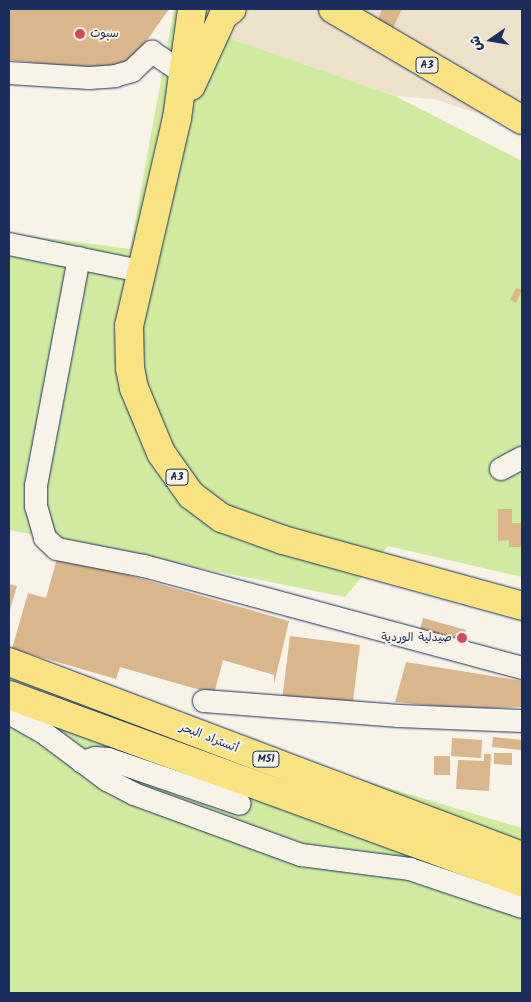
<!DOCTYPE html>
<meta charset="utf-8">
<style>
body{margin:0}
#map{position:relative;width:531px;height:1002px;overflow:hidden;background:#f7f3e8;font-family:Kalam,"Playpen Sans Arabic",sans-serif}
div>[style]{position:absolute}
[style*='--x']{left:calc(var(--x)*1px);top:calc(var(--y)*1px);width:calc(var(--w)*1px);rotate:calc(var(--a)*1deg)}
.built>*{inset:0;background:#eee1cc}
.green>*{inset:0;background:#d0eaa0}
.building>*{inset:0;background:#dab68c}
.roads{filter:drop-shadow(0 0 1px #1b2f5e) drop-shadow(0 0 1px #1b2f5e)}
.minor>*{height:22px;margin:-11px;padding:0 11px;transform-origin:11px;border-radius:11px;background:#f7f3e8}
.highway>*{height:28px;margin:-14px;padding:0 14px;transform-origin:14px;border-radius:14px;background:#f8e281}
.dots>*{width:14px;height:14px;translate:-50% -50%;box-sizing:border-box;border:2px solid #f7f3e8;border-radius:50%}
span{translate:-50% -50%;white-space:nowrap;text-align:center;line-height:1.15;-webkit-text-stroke:4px #f7f3e8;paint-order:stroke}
.shield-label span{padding:1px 4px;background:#f7f3e8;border:1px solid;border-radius:4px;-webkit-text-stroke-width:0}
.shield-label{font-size:11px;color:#1b2f5e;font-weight:700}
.poi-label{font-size:12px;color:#1b2f5e}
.left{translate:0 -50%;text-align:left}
.right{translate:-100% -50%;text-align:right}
.street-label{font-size:12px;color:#1b2f5e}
.frame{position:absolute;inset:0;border:10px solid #1b2f5e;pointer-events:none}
.north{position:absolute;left:466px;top:15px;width:50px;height:50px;-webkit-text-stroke:4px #f7f3e8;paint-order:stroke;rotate:257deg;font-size:14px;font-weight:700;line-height:20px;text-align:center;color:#1b2f5e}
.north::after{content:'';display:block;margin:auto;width:18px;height:22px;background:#1b2f5e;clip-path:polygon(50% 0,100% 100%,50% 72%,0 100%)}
</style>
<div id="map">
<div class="built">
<i style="clip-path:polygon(206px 9px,522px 9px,522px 128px,434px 99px,395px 96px,232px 39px)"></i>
</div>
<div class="green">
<i style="clip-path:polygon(174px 9px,206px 9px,232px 39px,395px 96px,522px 161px,522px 577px,388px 546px,345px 597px,9px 530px,9px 233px,130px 249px)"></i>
<i style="clip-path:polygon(9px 674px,522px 828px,522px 993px,9px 993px)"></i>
</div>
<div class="building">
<i style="clip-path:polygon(9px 9px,169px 9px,125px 72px,9px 60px)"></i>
<i style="clip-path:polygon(382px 9px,402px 9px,393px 28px,378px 20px)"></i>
<i style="clip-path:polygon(516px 288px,522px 290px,516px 303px,510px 300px)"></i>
<i style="clip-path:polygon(498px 509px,512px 509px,512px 523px,521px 523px,522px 547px,509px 547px,509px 540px,498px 541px)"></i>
<i style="clip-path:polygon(58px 555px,289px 621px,274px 684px,274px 675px,223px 660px,214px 694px,120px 667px,116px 679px,12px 649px,28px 593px,46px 598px)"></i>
<i style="clip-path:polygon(9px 584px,17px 586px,9px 613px)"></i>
<i style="clip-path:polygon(423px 618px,466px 630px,461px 649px,418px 637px)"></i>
<i style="clip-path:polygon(290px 636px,360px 645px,352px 709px,282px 700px)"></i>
<i style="clip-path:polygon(406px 662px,522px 681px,522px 707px,465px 709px,395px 702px)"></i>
<i style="clip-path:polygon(493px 737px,522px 740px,521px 750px,492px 747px)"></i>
<i style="clip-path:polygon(452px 738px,482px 740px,481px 758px,451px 756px)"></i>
<i style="clip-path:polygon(494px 753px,512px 753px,512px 765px,494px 764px)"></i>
<i style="clip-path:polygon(484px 754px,491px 754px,489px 791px,456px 789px,458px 760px,484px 761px)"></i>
<i style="clip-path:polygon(434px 756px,450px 756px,450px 775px,434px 775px)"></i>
</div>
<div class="roads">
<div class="minor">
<i style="--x:9;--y:73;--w:80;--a:3.6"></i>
<i style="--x:89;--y:78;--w:26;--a:-4"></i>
<i style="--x:115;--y:76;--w:18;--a:-16"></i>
<i style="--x:132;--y:71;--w:28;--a:-44"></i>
<i style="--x:152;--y:52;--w:37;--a:34"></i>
<i style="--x:9;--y:244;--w:134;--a:11.6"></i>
<i style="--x:79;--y:258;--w:232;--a:100.7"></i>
<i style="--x:36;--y:486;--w:20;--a:90"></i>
<i style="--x:36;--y:506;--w:33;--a:74"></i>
<i style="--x:45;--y:538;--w:16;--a:43"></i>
<i style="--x:57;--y:549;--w:89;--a:11.1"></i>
<i style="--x:144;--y:566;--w:392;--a:15.1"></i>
<i style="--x:501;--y:469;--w:24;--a:-28"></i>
<i style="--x:204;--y:701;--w:196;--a:4.4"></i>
<i style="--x:399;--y:716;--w:123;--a:2.3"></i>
<i style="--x:9;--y:713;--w:40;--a:29.7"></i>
<i style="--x:44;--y:733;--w:79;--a:36.7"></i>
<i style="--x:107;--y:780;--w:30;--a:27"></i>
<i style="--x:134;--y:794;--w:178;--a:20.1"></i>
<i style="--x:301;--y:855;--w:110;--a:7.3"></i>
<i style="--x:410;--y:869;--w:118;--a:18.7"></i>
<i style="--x:82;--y:762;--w:14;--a:-17"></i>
<i style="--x:95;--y:758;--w:13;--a:4"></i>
<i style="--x:108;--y:759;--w:139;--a:18.8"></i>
</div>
<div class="highway">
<i style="--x:192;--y:9;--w:110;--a:97.8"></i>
<i style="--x:177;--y:118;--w:213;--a:103"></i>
<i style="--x:129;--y:326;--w:42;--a:88.6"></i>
<i style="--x:130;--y:368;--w:20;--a:79"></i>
<i style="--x:134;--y:388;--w:70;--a:67.4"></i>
<i style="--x:161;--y:453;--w:52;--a:54.5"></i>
<i style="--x:191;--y:495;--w:39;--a:37"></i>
<i style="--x:222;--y:518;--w:65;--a:19.8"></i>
<i style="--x:283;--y:540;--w:248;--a:15.4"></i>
<i style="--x:333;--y:9;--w:219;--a:30.4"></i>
<i style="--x:191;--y:86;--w:77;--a:-65.4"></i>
<i style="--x:223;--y:16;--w:11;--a:-38"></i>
<i style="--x:9;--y:662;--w:548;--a:20.71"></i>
<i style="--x:9;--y:695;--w:546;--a:20.03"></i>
</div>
</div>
<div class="dots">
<i style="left:80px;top:34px;background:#d1495b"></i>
<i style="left:462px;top:638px;background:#d1495b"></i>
</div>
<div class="shield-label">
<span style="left:427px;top:65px">A3</span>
<span style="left:177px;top:477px">A3</span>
<span style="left:266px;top:759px">M51</span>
</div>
<div class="poi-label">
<span class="left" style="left:90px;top:34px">سبوت</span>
<span class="right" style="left:452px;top:638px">صيدلية الوردية</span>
</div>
<div class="street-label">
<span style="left:209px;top:738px;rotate:21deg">أتستراد البحر</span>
</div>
<div class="frame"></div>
<div class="north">ش</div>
</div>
